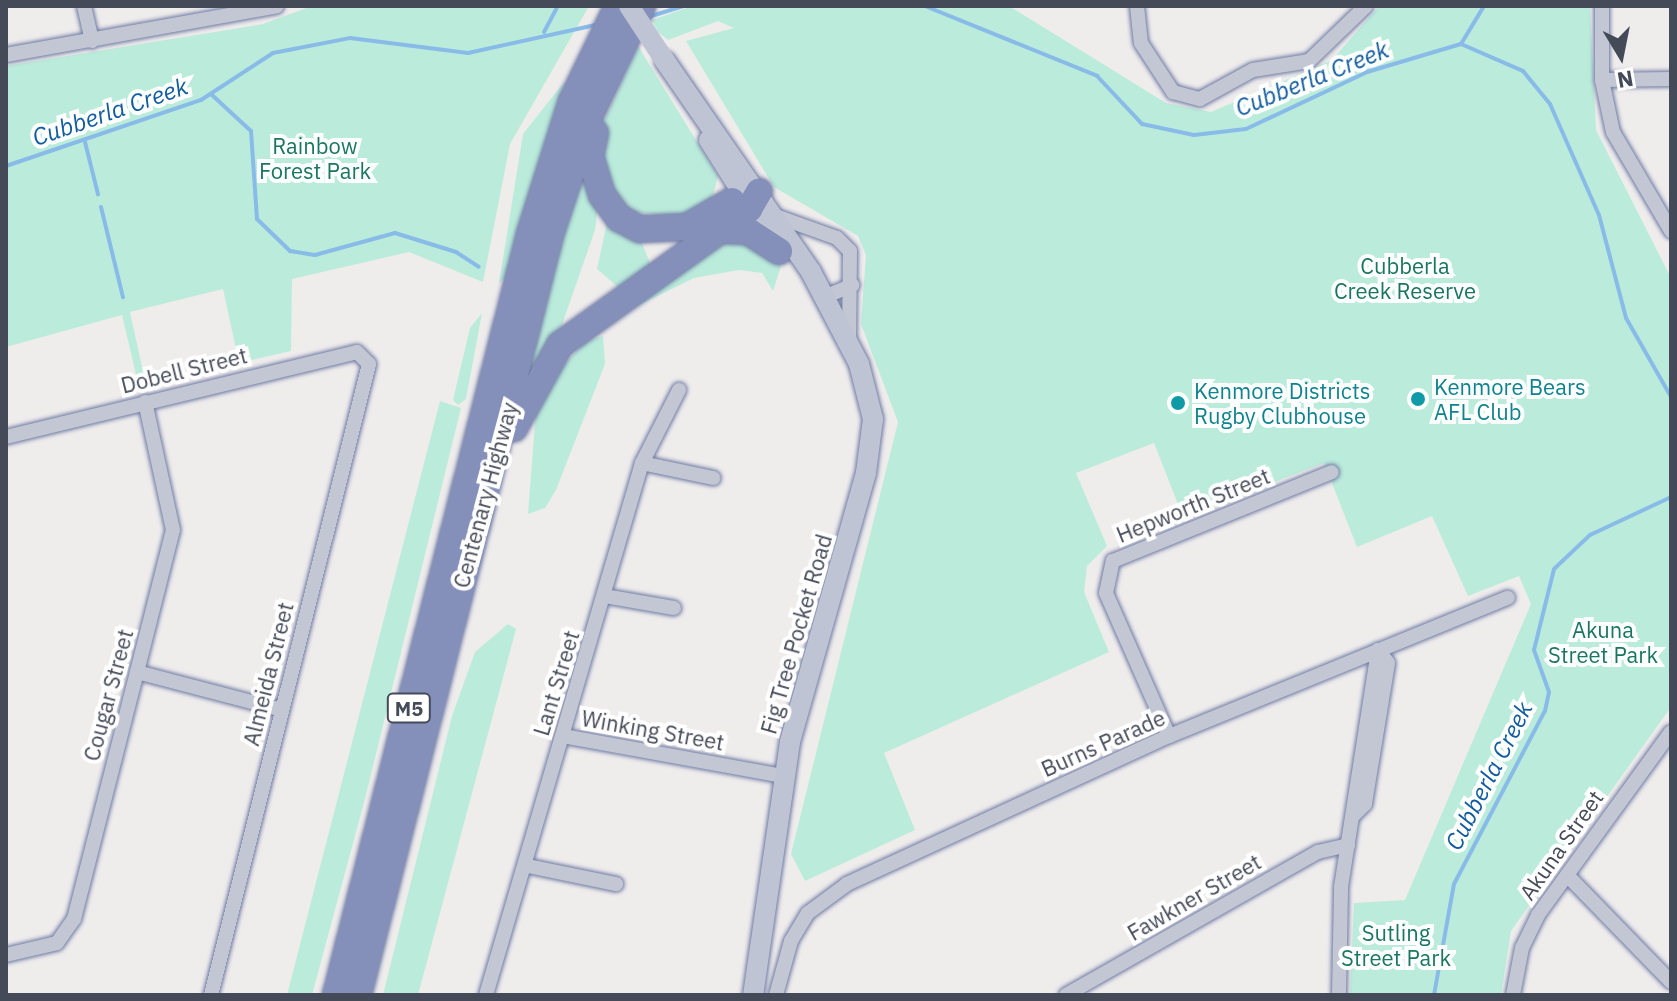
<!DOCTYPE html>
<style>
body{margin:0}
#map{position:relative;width:1677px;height:1001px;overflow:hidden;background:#efedec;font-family:"IBM Plex Sans",sans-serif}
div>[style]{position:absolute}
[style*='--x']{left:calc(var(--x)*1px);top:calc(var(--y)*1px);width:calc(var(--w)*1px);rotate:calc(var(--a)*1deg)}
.green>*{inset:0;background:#bbecdb}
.stream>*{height:4px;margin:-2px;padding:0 2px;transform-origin:2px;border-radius:2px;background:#89bbe8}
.roads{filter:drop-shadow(0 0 2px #707ba5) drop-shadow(0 0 2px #707ba5)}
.minor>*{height:14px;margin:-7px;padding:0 7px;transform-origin:7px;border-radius:7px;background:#c3c7d3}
.secondary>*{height:20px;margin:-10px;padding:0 10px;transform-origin:10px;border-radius:10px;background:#bfc4d5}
.motorway>*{height:26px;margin:-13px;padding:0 13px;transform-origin:13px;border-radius:13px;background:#8590ba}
.secondary-bridge>*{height:20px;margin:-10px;padding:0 10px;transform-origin:10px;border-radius:10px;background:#bfc4d5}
.dots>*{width:22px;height:22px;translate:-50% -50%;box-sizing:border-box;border:4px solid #fff;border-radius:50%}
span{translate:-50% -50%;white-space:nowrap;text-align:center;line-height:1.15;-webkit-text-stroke:8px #fff;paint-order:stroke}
.shield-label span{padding:2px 6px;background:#fff;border:2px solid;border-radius:6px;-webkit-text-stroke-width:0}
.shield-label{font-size:20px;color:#454a58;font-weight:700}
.park-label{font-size:22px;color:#197661}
.street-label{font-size:22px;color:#454a58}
.culture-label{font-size:22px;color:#0d838f}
.left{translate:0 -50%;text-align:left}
.water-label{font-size:24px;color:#115ca0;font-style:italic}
.frame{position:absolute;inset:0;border:8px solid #454a58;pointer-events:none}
.north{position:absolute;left:1581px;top:16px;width:80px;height:80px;-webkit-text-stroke:6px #fff;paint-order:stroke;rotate:170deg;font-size:22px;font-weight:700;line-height:32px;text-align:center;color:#454a58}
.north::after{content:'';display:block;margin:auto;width:28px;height:36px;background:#454a58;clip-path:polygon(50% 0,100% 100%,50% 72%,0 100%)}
</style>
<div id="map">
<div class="green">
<i style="clip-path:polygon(312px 6px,589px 6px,510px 144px,483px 282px,409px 252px,292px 279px,291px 351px,239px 363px,223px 289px,130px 312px,146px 385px,139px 387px,122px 315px,6px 347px,6px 66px,263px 24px)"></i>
<i style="clip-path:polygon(692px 6px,1009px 6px,1166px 103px,1211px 112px,1332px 60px,1379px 6px,1590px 6px,1596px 130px,1671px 278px,1671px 707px,1511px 931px,1501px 995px,1350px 995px,1354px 903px,1405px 900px,1531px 604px,1519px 576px,1468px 596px,1432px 516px,1357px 547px,1324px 463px,1183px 517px,1154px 443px,1076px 473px,1107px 546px,1087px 566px,1084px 592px,1109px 652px,884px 753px,915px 830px,805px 881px,791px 854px,898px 422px,861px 324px,866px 255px,858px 236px,774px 187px,686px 41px,734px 28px,718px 21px,668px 40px,658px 32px,652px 20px)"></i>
<i style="clip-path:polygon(638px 46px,718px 176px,712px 199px,682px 217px,626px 211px,603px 185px,600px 130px)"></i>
<i style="clip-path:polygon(564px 82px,507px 276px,499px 283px,523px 134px)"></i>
<i style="clip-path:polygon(582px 161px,598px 207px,595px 230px,557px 339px,522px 383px)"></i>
<i style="clip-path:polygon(608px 218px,639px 236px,651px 265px,618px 287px,597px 269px)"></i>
<i style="clip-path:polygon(738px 234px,774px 253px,781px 266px,773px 291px,762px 273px,739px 270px,694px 278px,623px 313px,715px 240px)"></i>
<i style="clip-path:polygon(482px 313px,466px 399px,458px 405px,453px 400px,470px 328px)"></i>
<i style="clip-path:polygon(603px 336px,605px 364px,556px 490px,545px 508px,528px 514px,536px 411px,562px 367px,586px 341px)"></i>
<i style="clip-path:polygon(440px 401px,461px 408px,365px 799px,312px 995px,287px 995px)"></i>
<i style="clip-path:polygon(508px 624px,516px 629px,418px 995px,383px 995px,452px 716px,475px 652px)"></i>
</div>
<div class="stream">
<i style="--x:925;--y:6;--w:186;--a:22.1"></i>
<i style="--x:1097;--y:76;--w:66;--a:46.8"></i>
<i style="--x:1142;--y:124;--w:53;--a:11.9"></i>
<i style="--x:1194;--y:135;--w:52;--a:-6.6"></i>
<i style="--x:1246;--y:129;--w:134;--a:-25.2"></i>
<i style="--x:1367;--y:72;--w:98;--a:-16.6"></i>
<i style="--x:1461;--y:44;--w:68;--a:23.5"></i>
<i style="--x:1523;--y:71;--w:43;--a:50.7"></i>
<i style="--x:1550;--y:104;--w:121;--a:66.2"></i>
<i style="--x:1599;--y:215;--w:106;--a:75.3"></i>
<i style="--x:1626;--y:318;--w:91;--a:60.3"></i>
<i style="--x:648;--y:17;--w:37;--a:-17"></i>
<i style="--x:544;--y:32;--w:30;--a:-62"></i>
<i style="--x:1461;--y:44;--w:44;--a:-58.8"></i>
<i style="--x:212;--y:95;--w:53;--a:42.7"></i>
<i style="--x:251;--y:131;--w:88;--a:86.1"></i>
<i style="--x:257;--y:219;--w:46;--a:44.1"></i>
<i style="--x:290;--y:251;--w:25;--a:9"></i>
<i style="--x:315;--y:255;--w:83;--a:-15.4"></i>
<i style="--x:395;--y:233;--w:64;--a:17.3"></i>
<i style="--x:456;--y:252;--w:27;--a:33"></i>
<i style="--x:85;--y:142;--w:54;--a:76"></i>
<i style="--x:6;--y:166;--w:206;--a:-18.7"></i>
<i style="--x:201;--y:100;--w:86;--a:-33.1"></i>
<i style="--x:273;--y:53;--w:78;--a:-11"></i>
<i style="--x:350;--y:38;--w:119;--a:7.2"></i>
<i style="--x:468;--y:53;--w:135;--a:-12.4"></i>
<i style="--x:101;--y:207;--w:93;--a:76.3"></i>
<i style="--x:1434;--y:995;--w:113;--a:-79.8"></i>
<i style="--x:1454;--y:884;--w:195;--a:-62.3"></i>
<i style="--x:1545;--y:711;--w:19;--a:-78"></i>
<i style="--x:1549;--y:692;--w:45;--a:-109.7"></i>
<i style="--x:1534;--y:650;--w:83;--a:-76.1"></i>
<i style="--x:1554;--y:569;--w:50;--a:-43.4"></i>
<i style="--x:1590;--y:535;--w:89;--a:-25.1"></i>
</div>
<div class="roads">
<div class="minor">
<i style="--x:84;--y:6;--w:36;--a:77"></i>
<i style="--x:1137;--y:6;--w:37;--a:84"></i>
<i style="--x:1141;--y:43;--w:59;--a:56.9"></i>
<i style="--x:1173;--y:92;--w:28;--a:15"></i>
<i style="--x:1200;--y:99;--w:60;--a:-28.7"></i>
<i style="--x:1253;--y:70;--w:57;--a:-9.1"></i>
<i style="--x:1309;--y:61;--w:79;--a:-44"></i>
<i style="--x:1602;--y:6;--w:74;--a:90"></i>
<i style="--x:1602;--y:80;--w:53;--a:78.1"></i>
<i style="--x:1613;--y:132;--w:115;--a:59.6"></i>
<i style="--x:6;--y:55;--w:275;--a:-10.2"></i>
<i style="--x:1602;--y:80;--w:69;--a:-0.8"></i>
<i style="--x:773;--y:215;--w:68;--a:19.8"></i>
<i style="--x:837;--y:238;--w:18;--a:45"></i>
<i style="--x:850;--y:251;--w:92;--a:90.6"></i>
<i style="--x:822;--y:298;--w:33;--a:-23"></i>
<i style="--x:6;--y:437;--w:361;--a:-13.6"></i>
<i style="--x:357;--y:352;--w:17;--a:45"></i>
<i style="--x:369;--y:364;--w:650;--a:104.06"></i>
<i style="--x:642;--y:463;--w:73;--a:11.9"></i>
<i style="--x:605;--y:596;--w:70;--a:9.9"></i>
<i style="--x:137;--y:672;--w:150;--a:14.7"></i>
<i style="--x:563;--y:736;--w:224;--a:10.3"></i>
<i style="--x:1169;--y:736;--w:156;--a:-113.8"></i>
<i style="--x:1106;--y:593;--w:33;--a:-78"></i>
<i style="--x:1113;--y:561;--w:236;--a:-22.1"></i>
<i style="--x:528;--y:866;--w:90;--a:11.6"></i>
<i style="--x:1567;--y:875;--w:149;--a:45.8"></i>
<i style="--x:6;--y:955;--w:52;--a:-13.2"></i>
<i style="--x:57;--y:943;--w:29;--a:-55"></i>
<i style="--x:74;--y:919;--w:255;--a:-75.7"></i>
<i style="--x:137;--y:672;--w:146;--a:-75.8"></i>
<i style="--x:173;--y:530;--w:131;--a:-102.3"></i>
<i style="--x:486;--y:995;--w:554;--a:-73.66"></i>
<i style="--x:642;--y:463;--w:82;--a:-63.1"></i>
<i style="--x:776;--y:995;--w:56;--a:-74.5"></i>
<i style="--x:791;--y:941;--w:33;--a:-59"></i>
<i style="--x:808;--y:913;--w:49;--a:-36.6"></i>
<i style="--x:847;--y:884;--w:354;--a:-24.7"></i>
<i style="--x:1169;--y:736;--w:366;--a:-22.2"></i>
<i style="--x:1066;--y:995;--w:290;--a:-29.6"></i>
<i style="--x:1318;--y:852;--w:31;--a:-13"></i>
<i style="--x:1339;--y:995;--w:108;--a:-88.9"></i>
<i style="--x:1341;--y:887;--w:240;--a:-81.1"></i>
<i style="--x:1378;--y:650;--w:16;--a:52"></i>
<i style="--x:1388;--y:663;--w:143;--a:99.3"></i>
<i style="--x:1365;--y:804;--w:16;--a:135"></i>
<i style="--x:1513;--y:995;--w:48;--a:-79.2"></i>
<i style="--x:1522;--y:948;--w:37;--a:-64"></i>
<i style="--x:1538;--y:915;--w:226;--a:-54"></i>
</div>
<div class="secondary">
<i style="--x:665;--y:61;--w:257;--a:55.3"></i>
<i style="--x:811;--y:272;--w:104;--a:62.4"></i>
<i style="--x:859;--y:364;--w:57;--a:75.7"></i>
<i style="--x:873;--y:419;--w:54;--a:97.4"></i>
<i style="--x:866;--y:473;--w:280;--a:105.8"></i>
<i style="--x:790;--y:742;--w:256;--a:98.3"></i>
<i style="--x:709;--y:140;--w:124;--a:57.8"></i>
</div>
<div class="motorway">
<i style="--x:595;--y:133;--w:24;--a:102"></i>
<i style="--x:590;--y:156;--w:41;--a:72.9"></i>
<i style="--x:602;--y:195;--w:29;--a:54"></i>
<i style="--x:619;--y:218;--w:24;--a:28"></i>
<i style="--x:640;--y:229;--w:47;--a:-2.4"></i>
<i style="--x:687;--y:227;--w:52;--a:-30"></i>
<i style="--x:720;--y:230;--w:28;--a:2"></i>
<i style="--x:748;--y:231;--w:37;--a:33"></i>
<i style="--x:514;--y:428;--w:95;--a:-61"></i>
<i style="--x:560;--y:345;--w:233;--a:-35.7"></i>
<i style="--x:749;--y:209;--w:20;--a:-60"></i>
<i style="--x:336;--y:995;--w:785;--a:-75.7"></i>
<i style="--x:530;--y:234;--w:139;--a:-72.5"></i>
<i style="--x:572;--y:101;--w:106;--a:-64.2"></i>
<i style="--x:358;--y:995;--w:784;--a:-75.82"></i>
<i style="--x:550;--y:235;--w:126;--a:-71.6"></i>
<i style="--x:590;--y:115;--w:121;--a:-64.5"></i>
</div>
</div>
<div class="secondary-bridge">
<i style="--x:629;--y:6;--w:66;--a:56.8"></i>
</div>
<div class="dots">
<i style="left:1418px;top:399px;background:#0f9aa8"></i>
<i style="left:1178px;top:403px;background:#0f9aa8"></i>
</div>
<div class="shield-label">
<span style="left:409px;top:708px">M5</span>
</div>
<div class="park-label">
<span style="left:315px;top:158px">Rainbow<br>Forest Park</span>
<span style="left:1405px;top:278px">Cubberla<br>Creek Reserve</span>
<span style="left:1603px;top:642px">Akuna<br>Street Park</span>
<span style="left:1396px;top:945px">Sutling<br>Street Park</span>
</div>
<div class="street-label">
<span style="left:184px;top:370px;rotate:-14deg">Dobell Street</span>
<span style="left:485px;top:495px;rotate:-75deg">Centenary Highway</span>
<span style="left:1193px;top:505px;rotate:-22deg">Hepworth Street</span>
<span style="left:796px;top:634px;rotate:-74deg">Fig Tree Pocket Road</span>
<span style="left:268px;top:674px;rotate:-76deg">Almeida Street</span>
<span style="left:556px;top:683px;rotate:-73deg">Lant Street</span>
<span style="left:108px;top:695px;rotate:-75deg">Cougar Street</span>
<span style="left:653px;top:730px;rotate:10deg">Winking Street</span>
<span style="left:1103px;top:743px;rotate:-24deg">Burns Parade</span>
<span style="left:1561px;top:845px;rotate:-55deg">Akuna Street</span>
<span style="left:1194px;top:897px;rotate:-30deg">Fawkner Street</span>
</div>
<div class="culture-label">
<span class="left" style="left:1434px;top:399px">Kenmore Bears<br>AFL Club</span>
<span class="left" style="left:1194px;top:403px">Kenmore Districts<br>Rugby Clubhouse</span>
</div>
<div class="water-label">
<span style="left:1312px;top:79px;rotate:-22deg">Cubberla Creek</span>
<span style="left:110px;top:112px;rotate:-19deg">Cubberla Creek</span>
<span style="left:1489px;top:776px;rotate:-63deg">Cubberla Creek</span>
</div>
<div class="frame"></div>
<div class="north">N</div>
</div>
